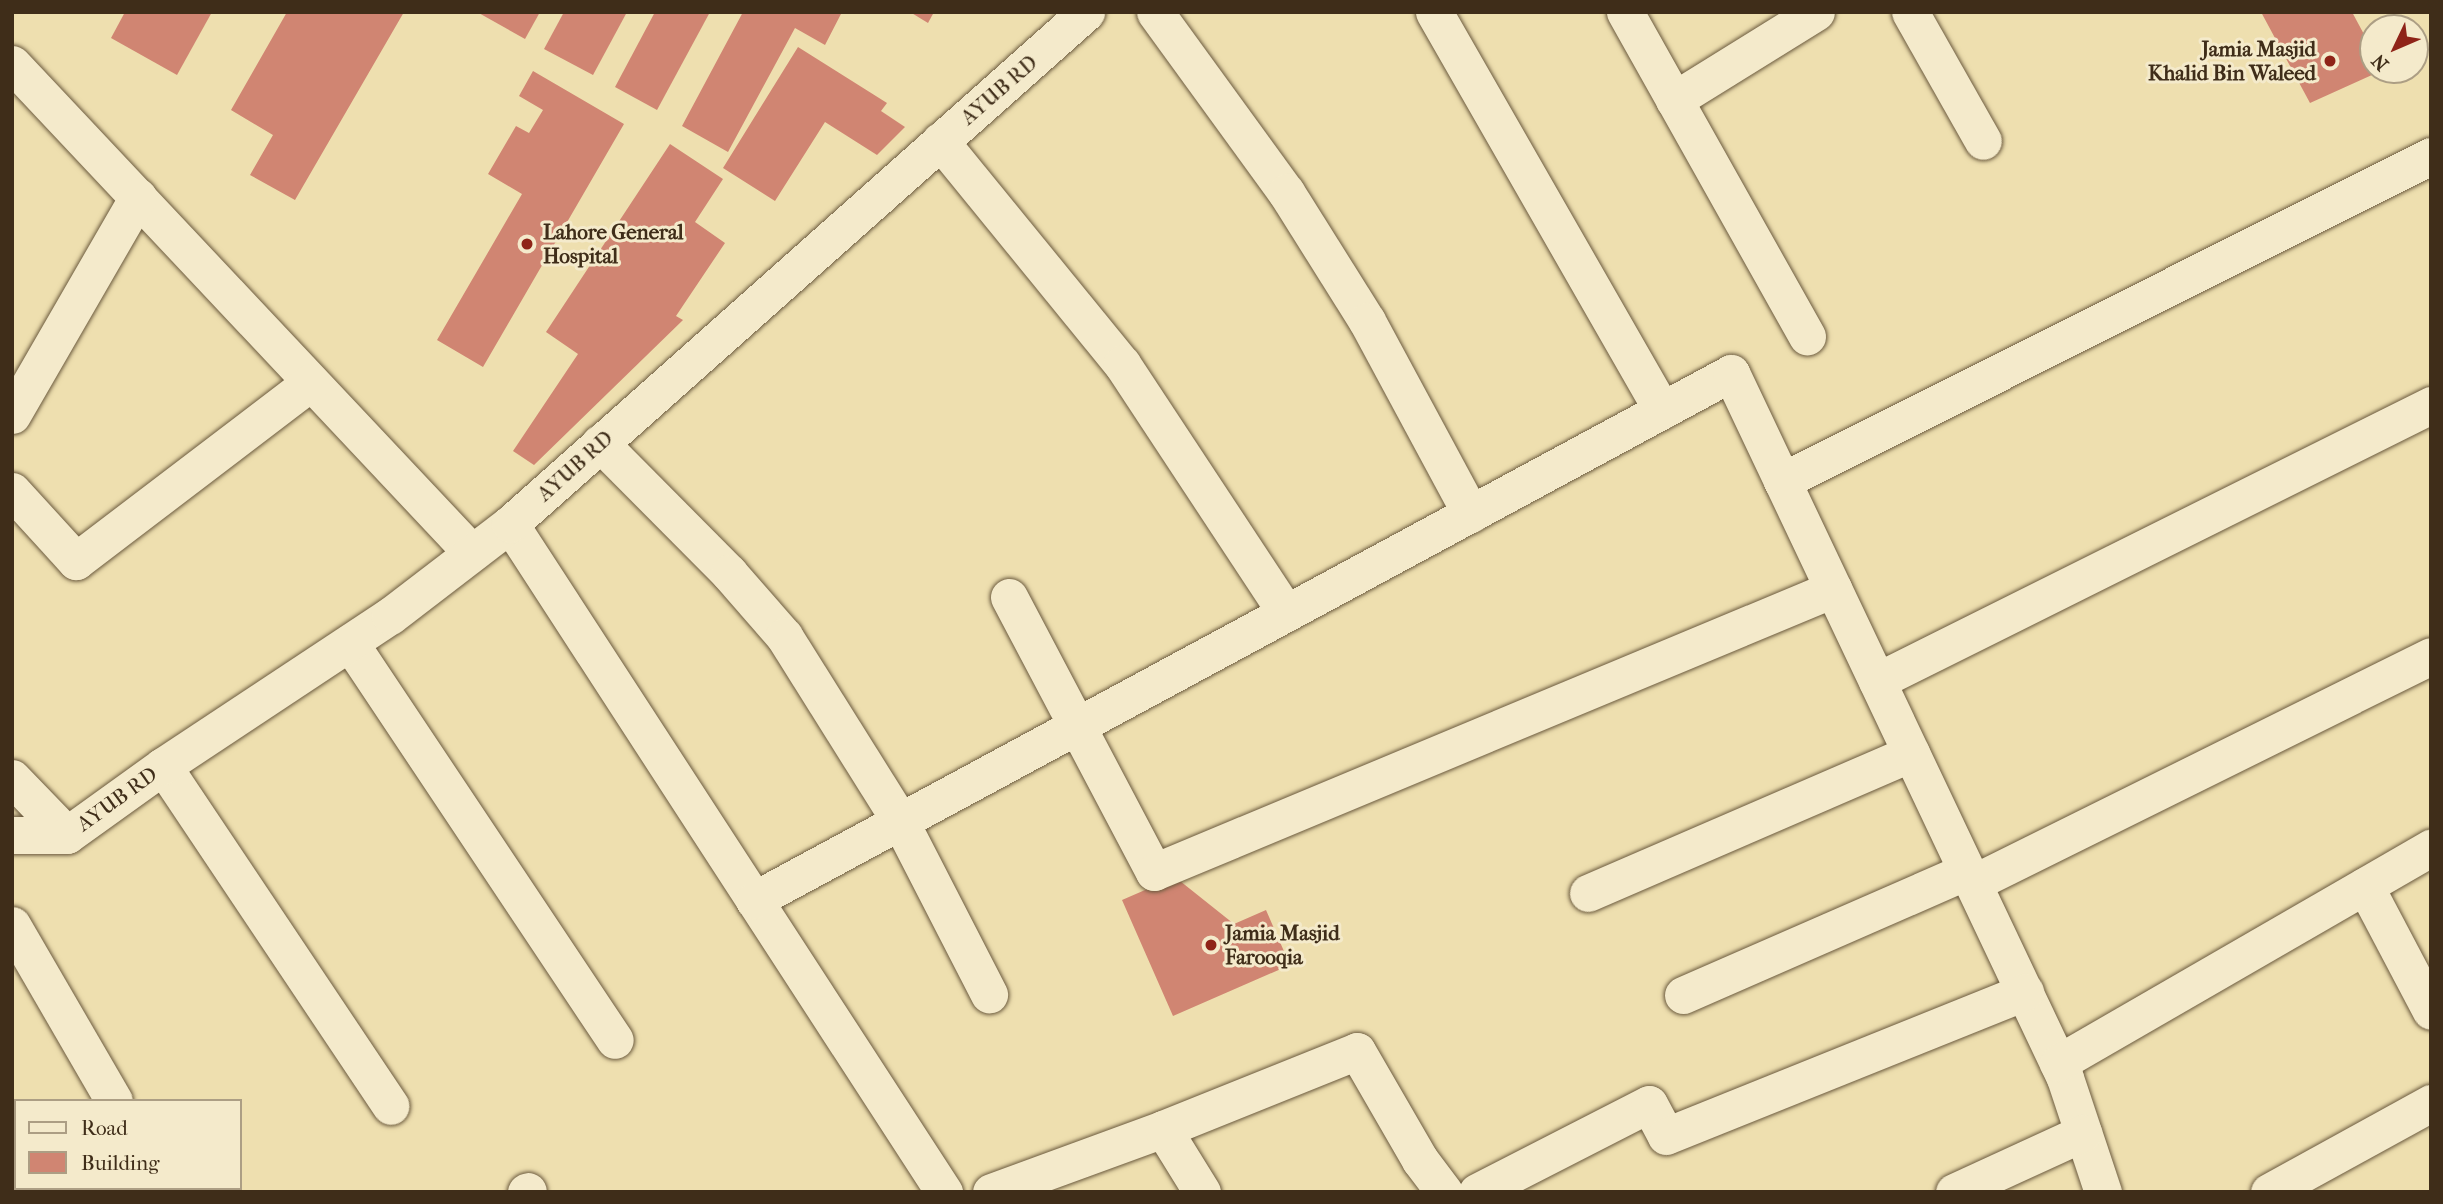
<!DOCTYPE html>
<style>
body{margin:0}
#map{position:relative;width:2443px;height:1204px;overflow:hidden;background:#eedfaf;font-family:"IM FELL French Canon",serif}
div>[style]{position:absolute}
[style*='--x']{left:calc(var(--x)*1px);top:calc(var(--y)*1px);width:calc(var(--w)*1px);rotate:calc(var(--a)*1deg)}
.building>*{inset:0;background:#d08572}
.roads{filter:drop-shadow(0 0 2px #6b5a3e) drop-shadow(0 0 2px #6b5a3e)}
.street>*{height:37px;margin:-18.5px;padding:0 18.5px;transform-origin:18.5px;border-radius:18.5px;background:#f4eacb}
.dots>*{width:19px;height:19px;translate:-50% -50%;box-sizing:border-box;border:4px solid #f4eacb;border-radius:50%}
span{translate:-50% -50%;white-space:nowrap;text-align:center;line-height:1.15;-webkit-text-stroke:6px #f4eacb;paint-order:stroke}
.poi-label{font-size:21px;color:#3f2d19;font-weight:700}
.right{translate:-100% -50%;text-align:right}
.left{translate:0 -50%;text-align:left}
.street-label{font-size:21px;color:#3f2d19}
.frame{position:absolute;inset:0;border:14px solid #3f2d19;pointer-events:none}
.legend{position:absolute;left:14px;top:1099px;width:228px;height:91px;box-sizing:border-box;background:#f4eacb;border:2px solid #ac9e84;margin:0;padding:9px 12px;list-style:none;font-size:21px;color:#3f2d19}
.legend li{display:flex;align-items:center;gap:14px;height:35px}
.legend b{width:35px;border:2px solid #ac9e84}
.north{position:absolute;left:2359px;top:14px;width:70px;height:70px;box-sizing:border-box;background:#f4eacb;border:2px solid #ac9e84;border-radius:50%;rotate:226deg;font-size:19px;font-weight:700;line-height:28px;text-align:center;color:#3f2d19}
.north::after{content:'';display:block;margin:auto;width:24px;height:32px;background:#8f2418;clip-path:polygon(50% 0,100% 100%,50% 72%,0 100%)}
</style>
<div id="map">
<div class="building">
<i style="clip-path:polygon(125px 12px,212px 12px,177px 75px,111px 38px)"></i>
<i style="clip-path:polygon(287px 12px,404px 12px,295px 200px,250px 175px,273px 135px,231px 110px)"></i>
<i style="clip-path:polygon(477px 12px,540px 12px,525px 39px)"></i>
<i style="clip-path:polygon(564px 12px,627px 12px,593px 75px,544px 49px)"></i>
<i style="clip-path:polygon(655px 12px,710px 12px,657px 110px,615px 87px)"></i>
<i style="clip-path:polygon(743px 12px,842px 12px,825px 45px,795px 28px,728px 152px,682px 126px)"></i>
<i style="clip-path:polygon(910px 12px,934px 12px,928px 23px)"></i>
<i style="clip-path:polygon(2261px 12px,2352px 12px,2373px 51px,2373px 70px,2383px 70px,2310px 103px)"></i>
<i style="clip-path:polygon(798px 47px,887px 103px,881px 111px,905px 127px,877px 155px,825px 122px,775px 201px,723px 168px)"></i>
<i style="clip-path:polygon(533px 71px,624px 124px,483px 367px,437px 340px,522px 194px,488px 174px,516px 126px,529px 133px,543px 110px,519px 96px)"></i>
<i style="clip-path:polygon(670px 144px,723px 179px,695px 222px,725px 243px,676px 316px,683px 320px,534px 465px,513px 451px,578px 354px,546px 332px)"></i>
<i style="clip-path:polygon(1175px 877px,1234px 924px,1266px 910px,1290px 965px,1173px 1016px,1122px 900px)"></i>
</div>
<div class="roads">
<div class="street">
<i style="--x:1155;--y:12;--w:223;--a:54"></i>
<i style="--x:1286;--y:192;--w:152;--a:57.9"></i>
<i style="--x:1367;--y:321;--w:219;--a:61.7"></i>
<i style="--x:1434;--y:12;--w:459;--a:60.2"></i>
<i style="--x:1625;--y:12;--w:372;--a:60.7"></i>
<i style="--x:1910;--y:12;--w:148;--a:60.5"></i>
<i style="--x:12;--y:64;--w:671;--a:46.75"></i>
<i style="--x:1674;--y:100;--w:167;--a:-31.8"></i>
<i style="--x:940;--y:141;--w:288;--a:50.8"></i>
<i style="--x:1122;--y:364;--w:298;--a:56.6"></i>
<i style="--x:12;--y:415;--w:252;--a:-60"></i>
<i style="--x:600;--y:443;--w:183;--a:45.2"></i>
<i style="--x:729;--y:573;--w:84;--a:48.9"></i>
<i style="--x:784;--y:636;--w:218;--a:57.9"></i>
<i style="--x:900;--y:821;--w:195;--a:62.8"></i>
<i style="--x:1782;--y:481;--w:726;--a:-26.6"></i>
<i style="--x:12;--y:491;--w:95;--a:47.6"></i>
<i style="--x:76;--y:561;--w:295;--a:-37.3"></i>
<i style="--x:510;--y:524;--w:797;--a:56.99"></i>
<i style="--x:1009;--y:597;--w:311;--a:62.2"></i>
<i style="--x:1154;--y:872;--w:736;--a:-22.63"></i>
<i style="--x:350;--y:643;--w:477;--a:56.3"></i>
<i style="--x:1877;--y:681;--w:619;--a:-26.48"></i>
<i style="--x:163;--y:766;--w:409;--a:56.2"></i>
<i style="--x:12;--y:778;--w:79;--a:46"></i>
<i style="--x:12;--y:835;--w:55;--a:0"></i>
<i style="--x:67;--y:835;--w:118;--a:-35.7"></i>
<i style="--x:163;--y:766;--w:272;--a:-33.5"></i>
<i style="--x:390;--y:616;--w:151;--a:-37.5"></i>
<i style="--x:510;--y:524;--w:771;--a:-41.63"></i>
<i style="--x:1973;--y:883;--w:511;--a:-26.36"></i>
<i style="--x:2365;--y:886;--w:141;--a:62.2"></i>
<i style="--x:1588;--y:893;--w:352;--a:-23.4"></i>
<i style="--x:754;--y:900;--w:1110;--a:-28.34"></i>
<i style="--x:1731;--y:373;--w:780;--a:64.65"></i>
<i style="--x:2065;--y:1078;--w:120;--a:71.6"></i>
<i style="--x:12;--y:925;--w:203;--a:59.9"></i>
<i style="--x:1683;--y:995;--w:310;--a:-23.6"></i>
<i style="--x:2058;--y:1063;--w:431;--a:-30"></i>
<i style="--x:1163;--y:1129;--w:74;--a:58.2"></i>
<i style="--x:164;--y:1188;--w:4;--a:63"></i>
<i style="--x:526;--y:1192;--w:2;--a:-27"></i>
<i style="--x:991;--y:1192;--w:183;--a:-20.1"></i>
<i style="--x:1163;--y:1129;--w:209;--a:-21.9"></i>
<i style="--x:1357;--y:1051;--w:126;--a:60"></i>
<i style="--x:1420;--y:1160;--w:40;--a:53"></i>
<i style="--x:1477;--y:1192;--w:193;--a:-27.1"></i>
<i style="--x:1649;--y:1104;--w:36;--a:62"></i>
<i style="--x:1666;--y:1136;--w:387;--a:-21.9"></i>
<i style="--x:1954;--y:1192;--w:142;--a:-24.6"></i>
<i style="--x:2269;--y:1192;--w:185;--a:-28.8"></i>
</div>
</div>
<div class="dots">
<i style="left:2330px;top:61px;background:#8f2418"></i>
<i style="left:527px;top:244px;background:#8f2418"></i>
<i style="left:1211px;top:945px;background:#8f2418"></i>
</div>
<div class="poi-label">
<span class="right" style="left:2316px;top:61px">Jamia Masjid<br>Khalid Bin Waleed</span>
<span class="left" style="left:543px;top:244px">Lahore General<br>Hospital</span>
<span class="left" style="left:1225px;top:945px">Jamia Masjid<br>Farooqia</span>
</div>
<div class="street-label">
<span style="left:999px;top:90px;rotate:-41deg">AYUB RD</span>
<span style="left:575px;top:466px;rotate:-42deg">AYUB RD</span>
<span style="left:117px;top:799px;rotate:-36deg">AYUB RD</span>
</div>
<div class="frame"></div>
<ul class="legend">
<li><b style="height:9px;background:#f4eacb"></b>Road</li>
<li><b style="height:19px;background:#d08572"></b>Building</li>
</ul>
<div class="north">N</div>
</div>
